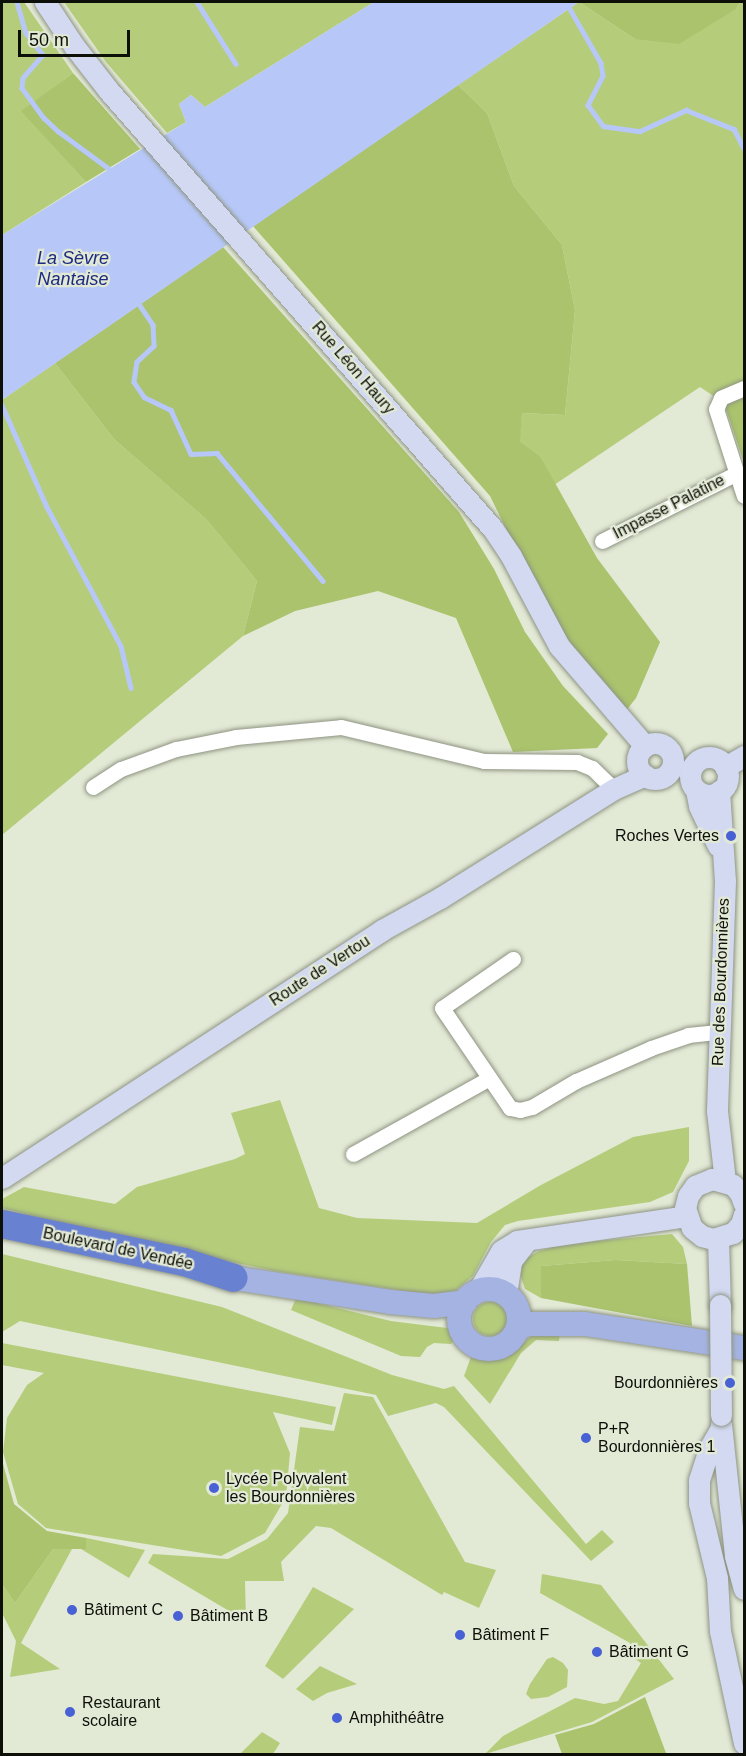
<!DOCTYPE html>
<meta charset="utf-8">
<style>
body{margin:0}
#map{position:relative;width:746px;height:1756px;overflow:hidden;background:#e2e9d5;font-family:Helvetica,sans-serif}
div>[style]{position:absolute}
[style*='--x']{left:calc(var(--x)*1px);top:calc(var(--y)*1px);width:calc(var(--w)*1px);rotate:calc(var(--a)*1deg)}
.green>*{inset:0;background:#b5cd7a}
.round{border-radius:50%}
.forest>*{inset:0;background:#aac36c}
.water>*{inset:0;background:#b7c8f8}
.stream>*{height:4.5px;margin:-2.25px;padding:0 2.25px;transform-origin:2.25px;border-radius:2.25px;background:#b7c8f8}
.roads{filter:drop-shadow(0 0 2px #8e9482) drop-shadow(0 0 2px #8e9482)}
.street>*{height:15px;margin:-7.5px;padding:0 7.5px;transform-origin:7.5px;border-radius:7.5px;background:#fff}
.secondary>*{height:21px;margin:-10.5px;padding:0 10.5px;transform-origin:10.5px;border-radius:10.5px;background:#d2d9f1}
.secondary>.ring{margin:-10.5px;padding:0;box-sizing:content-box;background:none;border:21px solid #d2d9f1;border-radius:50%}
.primary>*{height:24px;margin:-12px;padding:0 12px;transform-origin:12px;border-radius:12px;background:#a5b3e3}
.primary>.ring{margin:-12px;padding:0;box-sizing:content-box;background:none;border:24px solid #a5b3e3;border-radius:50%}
.highway>*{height:28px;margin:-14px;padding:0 14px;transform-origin:14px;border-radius:14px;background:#6981d1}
.bridges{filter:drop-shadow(0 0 2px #8e9482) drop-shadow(0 0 2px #8e9482)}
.secondary-bridge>*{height:21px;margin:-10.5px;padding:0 10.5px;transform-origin:10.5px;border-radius:10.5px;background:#d2d9f1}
.dots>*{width:16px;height:16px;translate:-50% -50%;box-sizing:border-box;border:3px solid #e2e9d5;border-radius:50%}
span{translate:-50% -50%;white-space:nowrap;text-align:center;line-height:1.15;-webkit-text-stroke:4.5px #e2e9d5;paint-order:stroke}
.street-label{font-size:16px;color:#0d0f09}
.poi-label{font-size:16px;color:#0d0f09}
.right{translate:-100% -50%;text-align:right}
.left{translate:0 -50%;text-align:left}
.water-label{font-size:18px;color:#1d2a81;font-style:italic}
.frame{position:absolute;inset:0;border:3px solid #0d0f09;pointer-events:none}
.scale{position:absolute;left:18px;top:30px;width:112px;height:27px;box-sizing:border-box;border:3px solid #0d0f09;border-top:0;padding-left:8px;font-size:18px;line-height:21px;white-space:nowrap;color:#0d0f09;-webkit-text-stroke:4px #e2e9d5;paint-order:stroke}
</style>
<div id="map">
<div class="green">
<i style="clip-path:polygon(2px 2px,24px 2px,73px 73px,22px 111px,86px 182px,2px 235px)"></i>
<i style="clip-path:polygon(64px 2px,374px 2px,205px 107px,191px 95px,179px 104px,186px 122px,167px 133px,106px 62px)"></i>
<i style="clip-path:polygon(579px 2px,635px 39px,736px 9px,740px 2px,744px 2px,744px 393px,724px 403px,700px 387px,554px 485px,540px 456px,519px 442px,522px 413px,565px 415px,575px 310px,562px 245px,514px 186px,487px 113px,458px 85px)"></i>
<i style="clip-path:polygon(55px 363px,114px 439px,207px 520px,257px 581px,243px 636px,2px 835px,2px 400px)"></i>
<i style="clip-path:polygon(280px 1100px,319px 1208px,357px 1218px,477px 1223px,541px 1185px,633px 1137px,689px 1127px,689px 1161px,673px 1192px,650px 1202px,518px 1221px,505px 1225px,491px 1242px,473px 1276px,455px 1291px,430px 1295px,275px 1271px,135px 1242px,2px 1208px,2px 1199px,24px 1187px,115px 1204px,137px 1187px,235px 1159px,245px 1154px,231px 1113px)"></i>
<i style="clip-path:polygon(672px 1234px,683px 1247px,687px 1264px,616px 1260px,541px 1266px,541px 1298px,525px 1289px,519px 1271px,523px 1260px,539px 1251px,564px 1244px)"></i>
<i style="clip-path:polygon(2px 1254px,222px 1307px,392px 1375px,444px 1389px,454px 1386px,586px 1544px,602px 1530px,614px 1542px,591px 1561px,444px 1407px,436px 1403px,388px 1416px,376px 1395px,20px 1321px,2px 1332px)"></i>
<i style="clip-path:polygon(296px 1298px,391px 1321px,447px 1328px,454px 1332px,455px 1339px,451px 1344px,434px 1343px,427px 1347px,420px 1357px,401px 1356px,291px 1310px)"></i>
<i class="round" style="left:473px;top:1302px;width:34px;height:34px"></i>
<i style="clip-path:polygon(560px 1331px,559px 1341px,536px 1340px,521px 1353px,490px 1404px,464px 1376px,472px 1354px,500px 1355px,515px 1348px,535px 1334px)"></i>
<i style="clip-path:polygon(2px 1343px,336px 1407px,332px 1425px,273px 1412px,290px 1453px,286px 1497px,265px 1533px,221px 1556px,46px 1528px,18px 1504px,3px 1452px,7px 1418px,27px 1385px,44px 1373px,2px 1365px)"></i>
<i style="clip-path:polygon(344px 1393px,373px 1397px,465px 1562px,496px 1570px,479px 1608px,444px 1592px,442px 1595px,331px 1528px,316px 1526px,281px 1562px,284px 1581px,245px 1581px,246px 1621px,148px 1563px,153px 1554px,228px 1559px,267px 1539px,288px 1513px,300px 1427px,334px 1431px)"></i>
<i style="clip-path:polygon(86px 1538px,145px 1550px,129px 1578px,81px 1549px,86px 1548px)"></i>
<i style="clip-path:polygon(53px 1549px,72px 1549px,21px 1643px,60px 1669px,10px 1677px,16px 1641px,2px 1613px,2px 1584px,15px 1603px)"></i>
<i style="clip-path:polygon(542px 1574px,601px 1585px,674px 1679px,592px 1722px,485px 1754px,503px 1736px,575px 1698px,604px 1704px,618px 1701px,641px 1663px,626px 1653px,630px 1643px,540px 1593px)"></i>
<i style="clip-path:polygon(313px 1587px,354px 1609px,283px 1679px,265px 1666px)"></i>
<i style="clip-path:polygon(553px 1657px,563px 1663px,568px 1670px,567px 1687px,548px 1697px,531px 1699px,526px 1694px,530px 1684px,547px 1659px)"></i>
<i style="clip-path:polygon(320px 1666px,357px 1684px,327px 1693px,313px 1701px,296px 1689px)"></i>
<i style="clip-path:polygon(262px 1732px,280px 1743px,273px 1754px,240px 1754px)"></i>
</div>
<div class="forest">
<i style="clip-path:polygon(579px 2px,740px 2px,736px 9px,679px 44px,635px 39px)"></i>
<i style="clip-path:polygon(73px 73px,140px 149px,86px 182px,21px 111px)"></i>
<i style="clip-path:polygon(458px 85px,487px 113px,514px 186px,562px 245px,575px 310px,565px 415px,522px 413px,520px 442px,540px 456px,597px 558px,660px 642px,636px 698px,625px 712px,571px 644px,536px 590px,490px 496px,253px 226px)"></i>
<i style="clip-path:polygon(223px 247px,459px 512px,494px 569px,525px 632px,563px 686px,608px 734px,597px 748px,513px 752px,456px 618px,378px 591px,295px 611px,243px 636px,257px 581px,207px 520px,114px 439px,55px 363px)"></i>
<i style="clip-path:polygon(744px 393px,744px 463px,724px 403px)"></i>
<i style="clip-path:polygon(616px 1260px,687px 1264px,692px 1326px,541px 1298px,541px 1266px)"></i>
<i style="clip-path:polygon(2px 1460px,14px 1504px,47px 1531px,86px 1538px,86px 1549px,53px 1549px,15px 1603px,2px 1584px)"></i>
<i style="clip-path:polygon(645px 1697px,666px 1753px,562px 1754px,555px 1735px,594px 1724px)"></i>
</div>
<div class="water">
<i style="clip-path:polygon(374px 2px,579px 2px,2px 400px,2px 235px,186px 122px,179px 104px,191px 95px,205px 107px)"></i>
</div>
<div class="stream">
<i style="--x:17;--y:2;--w:32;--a:74"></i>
<i style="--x:26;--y:33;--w:28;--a:52"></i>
<i style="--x:43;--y:55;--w:30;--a:131"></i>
<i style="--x:23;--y:78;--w:10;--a:96"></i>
<i style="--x:22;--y:88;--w:37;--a:54"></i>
<i style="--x:44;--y:118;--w:19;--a:43"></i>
<i style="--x:58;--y:131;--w:67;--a:36.5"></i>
<i style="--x:197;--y:2;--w:73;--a:57.8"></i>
<i style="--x:566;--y:2;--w:70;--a:60.2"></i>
<i style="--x:601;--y:63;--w:13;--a:81"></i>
<i style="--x:603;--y:76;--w:33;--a:117"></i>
<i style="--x:588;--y:105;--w:26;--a:54"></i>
<i style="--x:603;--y:126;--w:37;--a:8"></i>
<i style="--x:640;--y:131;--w:51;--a:-24.5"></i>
<i style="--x:686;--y:110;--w:52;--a:21.6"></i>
<i style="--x:734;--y:129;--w:22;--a:63"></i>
<i style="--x:137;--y:301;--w:29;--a:56"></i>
<i style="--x:153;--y:325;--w:21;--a:87"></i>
<i style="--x:154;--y:346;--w:23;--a:137"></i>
<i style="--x:137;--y:362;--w:20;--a:99"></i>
<i style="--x:134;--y:382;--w:18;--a:56"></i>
<i style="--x:144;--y:397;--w:30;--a:26"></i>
<i style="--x:171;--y:410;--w:48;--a:65.6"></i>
<i style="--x:191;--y:454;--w:26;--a:-2"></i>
<i style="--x:217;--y:453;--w:166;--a:50.4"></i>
<i style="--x:2;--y:405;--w:111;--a:66.2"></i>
<i style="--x:47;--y:507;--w:157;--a:62"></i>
<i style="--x:121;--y:646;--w:43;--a:76.6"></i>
</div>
<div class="roads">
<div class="street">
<i style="--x:744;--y:388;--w:25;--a:157"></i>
<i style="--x:721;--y:398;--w:12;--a:114"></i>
<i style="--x:716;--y:409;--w:91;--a:72.2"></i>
<i style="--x:602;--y:541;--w:151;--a:-26.7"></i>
<i style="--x:93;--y:787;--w:33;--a:-33"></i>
<i style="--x:121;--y:769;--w:59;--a:-20"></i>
<i style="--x:176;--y:749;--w:61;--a:-11.3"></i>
<i style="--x:236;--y:737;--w:105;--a:-5.4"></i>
<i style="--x:341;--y:727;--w:147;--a:13.4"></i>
<i style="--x:484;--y:761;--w:93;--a:0.6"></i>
<i style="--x:577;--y:762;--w:16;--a:22"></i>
<i style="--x:592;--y:768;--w:30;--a:44"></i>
<i style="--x:513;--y:959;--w:86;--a:145.4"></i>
<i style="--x:442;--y:1008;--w:121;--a:55.8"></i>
<i style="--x:510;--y:1108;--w:10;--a:11"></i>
<i style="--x:520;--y:1110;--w:12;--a:-14"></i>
<i style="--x:532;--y:1107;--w:51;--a:-30.6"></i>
<i style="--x:576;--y:1081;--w:82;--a:-23.7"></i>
<i style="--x:651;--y:1048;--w:39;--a:-19"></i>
<i style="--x:688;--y:1035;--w:30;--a:-6"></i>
<i style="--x:353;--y:1154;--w:154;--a:-29.1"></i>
</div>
<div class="secondary">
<i style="--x:45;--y:2;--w:53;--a:56.6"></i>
<i style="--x:74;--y:46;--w:57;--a:52.1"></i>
<i style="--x:109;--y:91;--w:582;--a:48.76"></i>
<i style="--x:493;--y:529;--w:32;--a:56"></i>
<i style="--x:511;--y:556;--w:102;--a:61.9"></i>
<i style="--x:559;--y:646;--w:132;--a:49.3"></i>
<i class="ring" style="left:637px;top:743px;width:15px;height:15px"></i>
<i class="ring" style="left:690px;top:757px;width:17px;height:17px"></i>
<i style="--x:725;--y:767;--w:22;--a:-30"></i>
<i style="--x:696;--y:790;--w:16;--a:79"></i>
<i style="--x:699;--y:806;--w:44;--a:64.6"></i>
<i style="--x:719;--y:791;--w:90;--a:86.2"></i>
<i style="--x:725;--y:881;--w:230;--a:92"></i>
<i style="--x:717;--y:1111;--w:70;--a:83.5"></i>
<i style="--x:2;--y:1178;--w:454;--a:-33.1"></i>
<i style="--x:382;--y:930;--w:66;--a:-28.9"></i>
<i style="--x:440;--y:898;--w:205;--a:-32.1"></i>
<i style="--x:614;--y:789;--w:34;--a:-24"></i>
<i style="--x:744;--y:1204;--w:12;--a:-110"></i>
<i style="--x:740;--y:1193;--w:11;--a:-131"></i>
<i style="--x:733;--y:1185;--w:22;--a:-164"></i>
<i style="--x:712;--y:1179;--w:18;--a:158"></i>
<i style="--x:695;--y:1186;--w:12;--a:125"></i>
<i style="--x:688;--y:1196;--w:12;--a:104"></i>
<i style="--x:685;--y:1208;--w:21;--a:71"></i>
<i style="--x:692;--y:1228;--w:13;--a:39"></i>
<i style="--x:702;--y:1236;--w:11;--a:15"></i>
<i style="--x:713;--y:1239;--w:21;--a:-17"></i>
<i style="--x:733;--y:1233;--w:12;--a:-48"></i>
<i style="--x:741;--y:1224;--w:10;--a:-73"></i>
<i style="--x:718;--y:1239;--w:66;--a:88.3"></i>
<i style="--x:478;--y:1291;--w:46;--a:-60.1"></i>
<i style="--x:501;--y:1251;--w:19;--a:-32"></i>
<i style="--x:517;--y:1241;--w:171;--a:-8.4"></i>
<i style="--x:506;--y:1294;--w:33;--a:-81"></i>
<i style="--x:511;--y:1261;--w:23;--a:-52"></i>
<i style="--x:721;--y:1424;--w:133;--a:83.9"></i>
<i style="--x:735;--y:1556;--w:34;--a:75"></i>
<i style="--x:721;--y:1428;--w:24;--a:120"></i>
<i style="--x:709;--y:1449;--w:33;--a:108"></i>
<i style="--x:699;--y:1480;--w:23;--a:90"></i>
<i style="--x:699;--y:1503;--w:77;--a:76.5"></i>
<i style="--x:717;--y:1578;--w:53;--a:86.8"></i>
<i style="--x:720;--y:1631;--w:115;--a:77.9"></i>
</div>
<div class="primary">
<i style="--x:234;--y:1278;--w:158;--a:8.7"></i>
<i style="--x:390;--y:1302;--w:44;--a:5.2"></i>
<i style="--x:434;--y:1306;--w:31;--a:-7"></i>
<i class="ring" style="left:459px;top:1289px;width:36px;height:36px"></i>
<i style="--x:518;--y:1328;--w:11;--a:-22"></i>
<i style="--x:528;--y:1324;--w:57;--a:0"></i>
<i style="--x:585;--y:1324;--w:161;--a:8.6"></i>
</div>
<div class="highway">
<i style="--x:2;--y:1224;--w:186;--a:11.8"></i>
<i style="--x:184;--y:1262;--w:52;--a:17.7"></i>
</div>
</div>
<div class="bridges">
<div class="secondary-bridge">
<i style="--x:720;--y:1305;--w:110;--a:89.5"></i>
</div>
</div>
<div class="dots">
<i style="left:731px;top:836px;background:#4861d5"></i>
<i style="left:730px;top:1383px;background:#4861d5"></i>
<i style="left:586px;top:1438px;background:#4861d5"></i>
<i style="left:214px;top:1488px;background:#4861d5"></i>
<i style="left:72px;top:1610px;background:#4861d5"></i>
<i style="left:178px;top:1616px;background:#4861d5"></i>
<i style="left:460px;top:1635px;background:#4861d5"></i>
<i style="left:597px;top:1652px;background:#4861d5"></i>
<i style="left:70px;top:1712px;background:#4861d5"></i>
<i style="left:337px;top:1718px;background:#4861d5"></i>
</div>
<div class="street-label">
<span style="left:353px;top:368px;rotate:49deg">Rue Léon Haury</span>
<span style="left:669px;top:507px;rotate:-27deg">Impasse Palatine</span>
<span style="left:320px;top:971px;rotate:-33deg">Route de Vertou</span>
<span style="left:721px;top:982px;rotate:-88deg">Rue des Bourdonnières</span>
<span style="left:118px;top:1249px;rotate:12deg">Boulevard de Vendée</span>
</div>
<div class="poi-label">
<span class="right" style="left:719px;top:836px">Roches Vertes</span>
<span class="right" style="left:718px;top:1383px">Bourdonnières</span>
<span class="left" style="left:598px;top:1438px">P+R<br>Bourdonnières 1</span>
<span class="left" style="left:226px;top:1488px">Lycée Polyvalent<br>les Bourdonnières</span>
<span class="left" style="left:84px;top:1610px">Bâtiment C</span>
<span class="left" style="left:190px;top:1616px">Bâtiment B</span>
<span class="left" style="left:472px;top:1635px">Bâtiment F</span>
<span class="left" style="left:609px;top:1652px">Bâtiment G</span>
<span class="left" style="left:82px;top:1712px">Restaurant<br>scolaire</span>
<span class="left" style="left:349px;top:1718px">Amphithéâtre</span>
</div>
<div class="water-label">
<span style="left:73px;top:269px">La Sèvre<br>Nantaise</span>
</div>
<div class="frame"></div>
<div class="scale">50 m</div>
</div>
